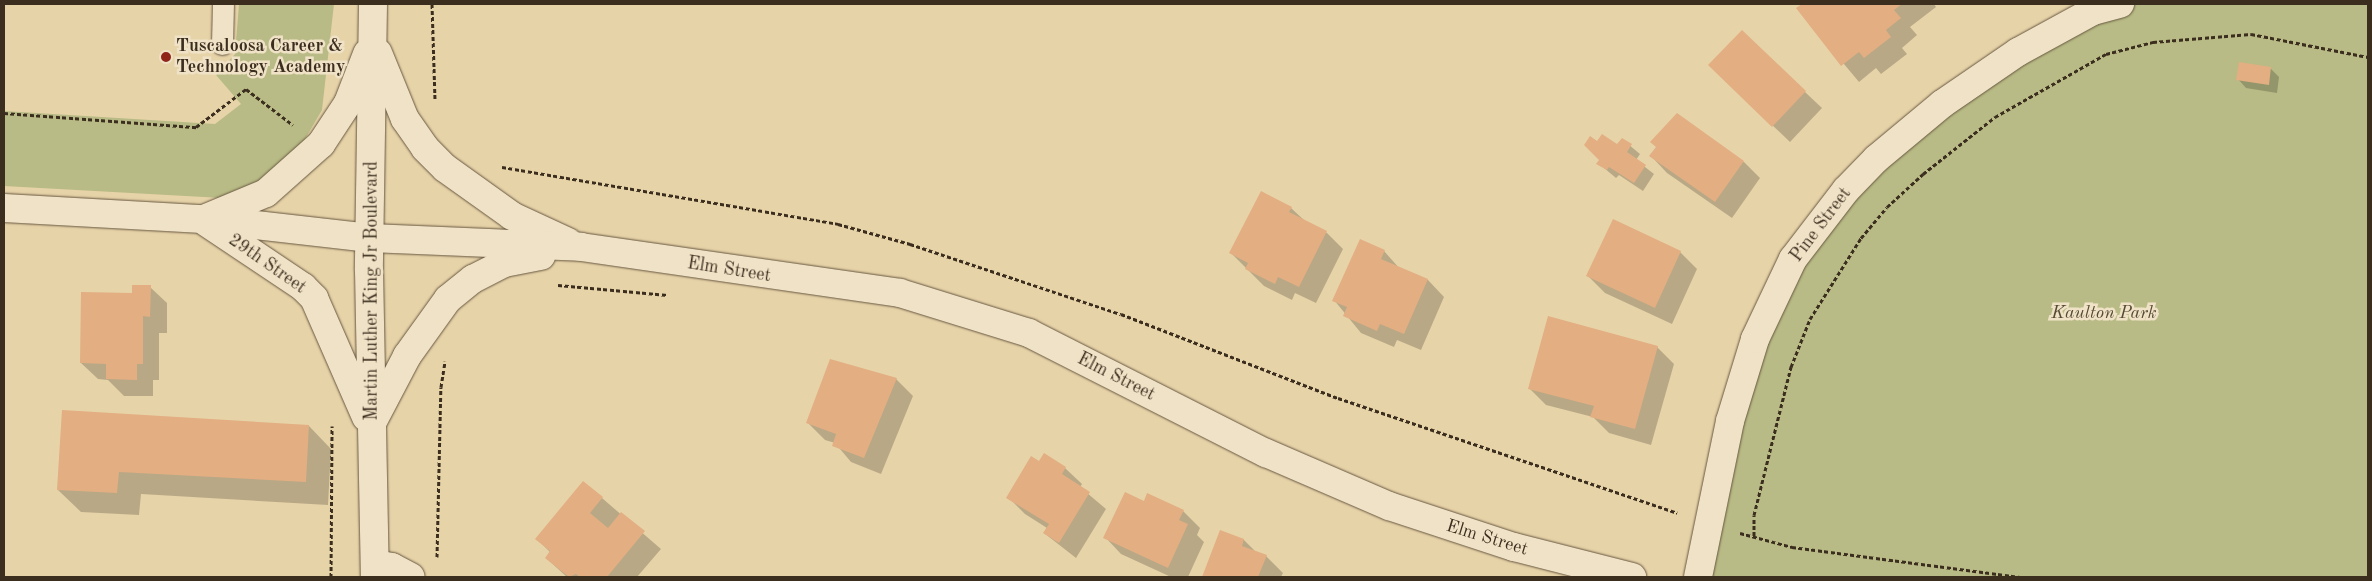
<!DOCTYPE html>
<style>
body{margin:0}
#map{position:relative;width:2372px;height:581px;overflow:hidden;background:#e7d3a8;font-family:"Old Standard TT",serif}
div>[style]{position:absolute}
[style*='--x']{left:calc(var(--x)*1px);top:calc(var(--y)*1px);width:calc(var(--w)*1px);rotate:calc(var(--a)*1deg)}
.green>*{inset:0;background:#b8bb85}
.shadow>*{inset:0;background:#0003}
.building>*{inset:0;background:#e2ae82}
.path>*{height:3px;margin-top:-1.5px;transform-origin:0;background:repeating-linear-gradient(90deg,#3c2e1f 0 4px,transparent 0 6.5px)}
.roads{filter:drop-shadow(0 0 1px #675741) drop-shadow(0 0 1px #675741)}
.lane>*{height:21px;margin:-10.5px;padding:0 10.5px;transform-origin:10.5px;border-radius:10.5px;background:#efe2c6}
.street>*{height:28px;margin:-14px;padding:0 14px;transform-origin:14px;border-radius:14px;background:#efe2c6}
.secondary>*{height:28px;margin:-14px;padding:0 14px;transform-origin:14px;border-radius:14px;background:#efe2c6}
.dots>*{width:14px;height:14px;translate:-50% -50%;box-sizing:border-box;border:2px solid #efe2c6;border-radius:50%}
span{translate:-50% -50%;white-space:nowrap;text-align:center;line-height:1.15;-webkit-text-stroke:5px #efe2c6;paint-order:stroke}
.poi-label{font-size:18px;color:#3c2e1f;font-weight:700}
.left{translate:0 -50%;text-align:left}
.street-label{font-size:18px;color:#3c2e1f}
.park-label{font-size:18px;color:#554a33;font-style:italic}
.frame{position:absolute;inset:0;border:5px solid #3c2e1f;pointer-events:none}
</style>
<div id="map">
<div class="green">
<i style="clip-path:polygon(239px 4px,334px 4px,322px 110px,292px 161px,261px 183px,222px 198px,4px 186px,4px 111px,215px 124px,241px 104px,216px 75px,235px 54px)"></i>
<i style="clip-path:polygon(2120px 4px,2368px 4px,2368px 577px,1698px 577px,1772px 298px,1908px 131px)"></i>
</div>
<div class="shadow">
<i style="clip-path:polygon(1805px 4px,1934px 4px,1936px 7px,1910px 27px,1917px 35px,1902px 48px,1907px 54px,1881px 74px,1876px 68px,1859px 82px,1798px 9px)"></i>
<i style="clip-path:polygon(2270px 68px,2279px 77px,2277px 93px,2246px 88px,2238px 79px)"></i>
<i style="clip-path:polygon(1727px 82px,1805px 92px,1822px 108px,1790px 142px)"></i>
<i style="clip-path:polygon(1622px 139px,1640px 154px,1636px 160px,1654px 174px,1643px 191px,1619px 175px,1616px 178px,1598px 163px,1600px 160px,1597px 143px,1618px 145px)"></i>
<i style="clip-path:polygon(1651px 156px,1744px 162px,1760px 178px,1732px 218px,1667px 173px)"></i>
<i style="clip-path:polygon(1291px 208px,1305px 221px,1327px 233px,1343px 249px,1316px 303px,1295px 293px,1292px 300px,1264px 286px,1231px 253px)"></i>
<i style="clip-path:polygon(1384px 251px,1400px 269px,1428px 280px,1444px 297px,1421px 350px,1397px 340px,1394px 347px,1361px 333px,1334px 300px)"></i>
<i style="clip-path:polygon(1680px 252px,1697px 269px,1672px 324px,1605px 293px,1588px 276px)"></i>
<i style="clip-path:polygon(150px 287px,167px 303px,167px 333px,159px 333px,159px 380px,153px 380px,153px 396px,124px 396px,108px 380px,98px 379px,81px 363px,134px 294px)"></i>
<i style="clip-path:polygon(1657px 347px,1674px 364px,1651px 445px,1609px 433px,1593px 417px,1546px 405px,1529px 388px)"></i>
<i style="clip-path:polygon(896px 379px,913px 396px,881px 474px,851px 462px,835px 443px,825px 440px,808px 423px)"></i>
<i style="clip-path:polygon(63px 411px,309px 426px,331px 449px,328px 505px,141px 494px,139px 515px,81px 512px,58px 490px)"></i>
<i style="clip-path:polygon(1039px 463px,1065px 468px,1082px 484px,1080px 487px,1106px 509px,1076px 558px,1044px 533px,1047px 528px,1025px 514px,1008px 497px)"></i>
<i style="clip-path:polygon(1148px 495px,1183px 511px,1200px 528px,1197px 535px,1204px 542px,1188px 577px,1171px 577px,1121px 554px,1105px 537px,1144px 502px)"></i>
<i style="clip-path:polygon(602px 498px,661px 549px,637px 577px,567px 577px,546px 558px,551px 553px,537px 539px)"></i>
<i style="clip-path:polygon(1221px 531px,1244px 540px,1256px 552px,1266px 556px,1283px 573px,1281px 577px,1203px 577px)"></i>
</div>
<div class="building">
<i style="clip-path:polygon(1802px 4px,1902px 4px,1894px 10px,1901px 18px,1886px 30px,1891px 37px,1864px 58px,1859px 52px,1841px 66px,1796px 8px)"></i>
<i style="clip-path:polygon(1742px 30px,1806px 91px,1772px 127px,1708px 65px)"></i>
<i style="clip-path:polygon(2239px 62px,2271px 67px,2269px 85px,2236px 80px)"></i>
<i style="clip-path:polygon(1677px 113px,1744px 161px,1715px 202px,1649px 156px,1656px 147px,1650px 142px)"></i>
<i style="clip-path:polygon(1602px 134px,1617px 144px,1622px 138px,1632px 144px,1627px 152px,1646px 165px,1634px 183px,1609px 167px,1607px 170px,1596px 164px,1599px 160px,1584px 145px,1590px 136px,1597px 141px)"></i>
<i style="clip-path:polygon(1261px 191px,1292px 207px,1289px 212px,1327px 231px,1299px 287px,1278px 277px,1275px 284px,1245px 269px,1248px 263px,1229px 253px)"></i>
<i style="clip-path:polygon(1613px 219px,1681px 251px,1655px 308px,1586px 276px)"></i>
<i style="clip-path:polygon(1360px 239px,1385px 250px,1381px 259px,1428px 279px,1404px 334px,1380px 324px,1377px 331px,1343px 316px,1347px 307px,1332px 301px)"></i>
<i style="clip-path:polygon(132px 285px,151px 285px,150px 317px,143px 316px,143px 364px,137px 364px,137px 380px,106px 379px,106px 364px,80px 363px,81px 292px,132px 293px)"></i>
<i style="clip-path:polygon(1548px 316px,1658px 346px,1635px 429px,1590px 417px,1594px 406px,1528px 389px)"></i>
<i style="clip-path:polygon(830px 359px,897px 378px,864px 458px,832px 446px,836px 434px,806px 423px)"></i>
<i style="clip-path:polygon(62px 410px,309px 425px,306px 482px,119px 472px,117px 493px,57px 490px)"></i>
<i style="clip-path:polygon(1044px 453px,1066px 467px,1062px 474px,1090px 492px,1059px 543px,1043px 533px,1049px 524px,1006px 498px,1031px 456px,1039px 461px)"></i>
<i style="clip-path:polygon(583px 481px,603px 497px,590px 513px,608px 528px,621px 512px,645px 531px,607px 577px,580px 577px,576px 574px,569px 577px,545px 558px,550px 551px,535px 539px)"></i>
<i style="clip-path:polygon(1125px 492px,1144px 501px,1147px 493px,1184px 510px,1179px 520px,1188px 524px,1168px 568px,1103px 538px)"></i>
<i style="clip-path:polygon(1220px 530px,1244px 539px,1242px 546px,1267px 555px,1258px 577px,1202px 577px)"></i>
</div>
<div class="path">
<i style="--x:432;--y:4;--w:97;--a:88.2"></i>
<i style="--x:4;--y:113;--w:193;--a:4.2"></i>
<i style="--x:196;--y:127;--w:63;--a:-37.2"></i>
<i style="--x:246;--y:89;--w:59;--a:37.5"></i>
<i style="--x:502;--y:167;--w:341;--a:9.6"></i>
<i style="--x:838;--y:224;--w:75;--a:15.5"></i>
<i style="--x:910;--y:244;--w:222;--a:18.4"></i>
<i style="--x:1121;--y:314;--w:233;--a:21.2"></i>
<i style="--x:1338;--y:398;--w:358;--a:18.7"></i>
<i style="--x:558;--y:285;--w:110;--a:5.2"></i>
<i style="--x:1740;--y:533;--w:54;--a:15.1"></i>
<i style="--x:1792;--y:547;--w:230;--a:7.5"></i>
<i style="--x:1754;--y:536;--w:21;--a:-90"></i>
<i style="--x:1754;--y:515;--w:153;--a:-76"></i>
<i style="--x:1791;--y:367;--w:52;--a:-68.4"></i>
<i style="--x:1810;--y:319;--w:96;--a:-57.8"></i>
<i style="--x:1861;--y:238;--w:40;--a:-50"></i>
<i style="--x:1887;--y:207;--w:49;--a:-42.5"></i>
<i style="--x:1923;--y:174;--w:92;--a:-38.4"></i>
<i style="--x:1995;--y:117;--w:128;--a:-29.6"></i>
<i style="--x:2106;--y:54;--w:49;--a:-14.3"></i>
<i style="--x:2153;--y:42;--w:98;--a:-4.7"></i>
<i style="--x:2251;--y:34;--w:119;--a:11.1"></i>
<i style="--x:437;--y:557;--w:170;--a:-88.7"></i>
<i style="--x:441;--y:387;--w:26;--a:-81"></i>
<i style="--x:331;--y:577;--w:151;--a:-89.6"></i>
</div>
<div class="roads">
<div class="lane">
<i style="--x:222;--y:44;--w:40;--a:-88.6"></i>
</div>
<div class="street">
<i style="--x:375;--y:564;--w:17;--a:10"></i>
<i style="--x:392;--y:567;--w:21;--a:28"></i>
<i style="--x:1698;--y:577;--w:159;--a:-78.4"></i>
<i style="--x:1730;--y:421;--w:86;--a:-73"></i>
<i style="--x:1755;--y:339;--w:89;--a:-64.6"></i>
<i style="--x:1793;--y:259;--w:87;--a:-52.5"></i>
<i style="--x:1846;--y:190;--w:43;--a:-45.9"></i>
<i style="--x:1876;--y:159;--w:86;--a:-39.8"></i>
<i style="--x:1942;--y:104;--w:92;--a:-34.4"></i>
<i style="--x:2018;--y:52;--w:85;--a:-28.7"></i>
<i style="--x:2093;--y:11;--w:28;--a:-15"></i>
</div>
<div class="secondary">
<i style="--x:373;--y:4;--w:266;--a:90.9"></i>
<i style="--x:369;--y:270;--w:307;--a:88.9"></i>
<i style="--x:378;--y:53;--w:71;--a:67.8"></i>
<i style="--x:405;--y:119;--w:35;--a:55"></i>
<i style="--x:425;--y:148;--w:28;--a:45"></i>
<i style="--x:445;--y:168;--w:82;--a:35.6"></i>
<i style="--x:512;--y:216;--w:62;--a:24.9"></i>
<i style="--x:4;--y:208;--w:199;--a:3.2"></i>
<i style="--x:203;--y:219;--w:168;--a:6.5"></i>
<i style="--x:370;--y:238;--w:211;--a:2.4"></i>
<i style="--x:581;--y:247;--w:322;--a:8.2"></i>
<i style="--x:900;--y:293;--w:135;--a:17.2"></i>
<i style="--x:1029;--y:333;--w:266;--a:26.9"></i>
<i style="--x:1266;--y:453;--w:134;--a:23.3"></i>
<i style="--x:1389;--y:506;--w:132;--a:18.2"></i>
<i style="--x:1514;--y:547;--w:122;--a:14.3"></i>
<i style="--x:204;--y:219;--w:67;--a:-22.8"></i>
<i style="--x:266;--y:193;--w:74;--a:-41.7"></i>
<i style="--x:321;--y:144;--w:49;--a:-56.6"></i>
<i style="--x:348;--y:103;--w:53;--a:-68.8"></i>
<i style="--x:206;--y:222;--w:117;--a:33.8"></i>
<i style="--x:303;--y:287;--w:16;--a:45"></i>
<i style="--x:314;--y:298;--w:130;--a:66.4"></i>
<i style="--x:372;--y:423;--w:76;--a:-62.4"></i>
<i style="--x:407;--y:356;--w:70;--a:-54.3"></i>
<i style="--x:448;--y:299;--w:32;--a:-39"></i>
<i style="--x:473;--y:279;--w:35;--a:-27"></i>
<i style="--x:504;--y:263;--w:38;--a:-11"></i>
</div>
</div>
<div class="dots">
<i style="left:166px;top:57px;background:#8f2418"></i>
</div>
<div class="poi-label">
<span class="left" style="left:176px;top:57px">Tuscaloosa Career &amp;<br>Technology Academy</span>
</div>
<div class="street-label">
<span style="left:1821px;top:225px;rotate:-53deg">Pine Street</span>
<span style="left:267px;top:264px;rotate:35deg">29th Street</span>
<span style="left:729px;top:270px;rotate:9deg">Elm Street</span>
<span style="left:372px;top:291px;rotate:-90deg">Martin Luther King Jr Boulevard</span>
<span style="left:1116px;top:377px;rotate:27deg">Elm Street</span>
<span style="left:1487px;top:538px;rotate:17deg">Elm Street</span>
</div>
<div class="park-label">
<span style="left:2104px;top:313px">Kaulton Park</span>
</div>
<div class="frame"></div>
</div>
